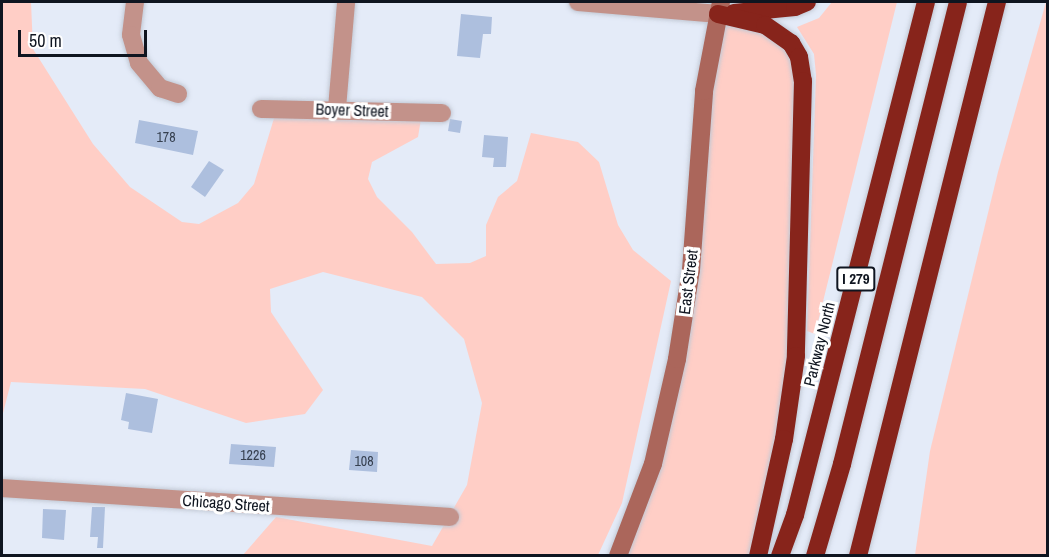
<!DOCTYPE html>
<style>
body{margin:0}
#map{position:relative;width:1049px;height:557px;overflow:hidden;background:#e4ebf8;font-family:"Archivo Narrow",sans-serif}
div>[style]{position:absolute}
[style*='--x']{left:calc(var(--x)*1px);top:calc(var(--y)*1px);width:calc(var(--w)*1px);rotate:calc(var(--a)*1deg)}
.green>*{inset:0;background:#ffcec6}
.building>*{inset:0;background:#adbfde}
.roads{filter:drop-shadow(0 0 2px #c2c9d5) drop-shadow(0 0 2px #c2c9d5)}
.street>*{height:18px;margin:-9px;padding:0 9px;transform-origin:9px;border-radius:9px;background:#c3928a}
.secondary>*{height:18px;margin:-9px;padding:0 9px;transform-origin:9px;border-radius:9px;background:#ab665b}
.highway>*{height:18px;margin:-9px;padding:0 9px;transform-origin:9px;border-radius:9px;background:#87241b}
span{translate:-50% -50%;white-space:nowrap;text-align:center;line-height:1.15;-webkit-text-stroke:6px #fff;paint-order:stroke}
.number-label{font-size:14px;color:#364050}
.number-label span{-webkit-text-stroke-width:0}
.shield-label span{padding:2px 4px;background:#fff;border:2px solid;border-radius:4px;-webkit-text-stroke-width:0}
.shield-label{font-size:15px;color:#0f1520;font-weight:700}
.street-label{font-size:16px;color:#0f1520}
.frame{position:absolute;inset:0;border:3px solid #0f1520;pointer-events:none}
.scale{position:absolute;left:18px;top:30px;width:129px;height:27px;box-sizing:border-box;border:3px solid #0f1520;border-top:0;padding-left:8px;font-size:18px;line-height:21px;white-space:nowrap;color:#0f1520;-webkit-text-stroke:4px #fff;paint-order:stroke}
</style>
<div id="map">
<div class="green">
<i style="clip-path:polygon(2px 2px,31px 2px,33px 49px,93px 144px,130px 187px,182px 222px,199px 224px,238px 203px,254px 184px,275px 115px,421px 119px,418px 137px,372px 162px,368px 179px,377px 197px,412px 232px,436px 264px,470px 263px,486px 256px,486px 225px,498px 197px,517px 181px,531px 133px,578px 142px,599px 162px,618px 225px,633px 250px,671px 281px,622px 503px,598px 555px,243px 555px,276px 517px,432px 546px,467px 485px,482px 403px,464px 339px,422px 297px,323px 272px,270px 289px,271px 312px,323px 390px,305px 414px,246px 423px,145px 389px,11px 382px,2px 417px)"></i>
<i style="clip-path:polygon(832px 2px,897px 2px,815px 334px,807px 331px,816px 75px,814px 54px,797px 27px,819px 18px)"></i>
<i style="clip-path:polygon(1046px 2px,1047px 555px,915px 555px,930px 451px,998px 172px)"></i>
<i style="clip-path:polygon(718px 14px,765px 25px,799px 57px,796px 356px,758px 555px,618px 556px,677px 359px)"></i>
</div>
<div class="building">
<i style="clip-path:polygon(461px 14px,492px 17px,491px 34px,483px 34px,480px 58px,457px 56px)"></i>
<i style="clip-path:polygon(450px 119px,462px 121px,460px 133px,448px 131px)"></i>
<i style="clip-path:polygon(139px 120px,198px 131px,193px 155px,135px 143px)"></i>
<i style="clip-path:polygon(484px 135px,508px 137px,506px 167px,493px 167px,494px 158px,482px 157px)"></i>
<i style="clip-path:polygon(209px 161px,224px 170px,205px 197px,191px 187px)"></i>
<i style="clip-path:polygon(126px 393px,158px 399px,152px 433px,128px 429px,129px 422px,121px 420px)"></i>
<i style="clip-path:polygon(231px 444px,276px 447px,274px 467px,229px 464px)"></i>
<i style="clip-path:polygon(351px 450px,378px 452px,377px 472px,349px 470px)"></i>
<i style="clip-path:polygon(92px 507px,105px 507px,103px 548px,97px 548px,98px 537px,90px 537px)"></i>
<i style="clip-path:polygon(43px 509px,66px 510px,64px 540px,42px 538px)"></i>
</div>
<div class="roads">
<div class="street">
<i style="--x:135;--y:2;--w:33;--a:97"></i>
<i style="--x:131;--y:35;--w:29;--a:74"></i>
<i style="--x:139;--y:63;--w:33;--a:50"></i>
<i style="--x:160;--y:88;--w:19;--a:18"></i>
<i style="--x:578;--y:2;--w:141;--a:4.9"></i>
<i style="--x:337;--y:108;--w:106;--a:-85.1"></i>
<i style="--x:261;--y:109;--w:181;--a:1.3"></i>
<i style="--x:2;--y:488;--w:449;--a:3.7"></i>
</div>
<div class="secondary">
<i style="--x:618;--y:556;--w:98;--a:-69.2"></i>
<i style="--x:653;--y:464;--w:108;--a:-77.1"></i>
<i style="--x:677;--y:359;--w:90;--a:-81.1"></i>
<i style="--x:691;--y:270;--w:179;--a:-85.8"></i>
<i style="--x:704;--y:91;--w:91;--a:-79.2"></i>
</div>
<div class="highway">
<i style="--x:734;--y:13;--w:61;--a:-5.6"></i>
<i style="--x:795;--y:7;--w:13;--a:-23"></i>
<i style="--x:718;--y:14;--w:48;--a:13.2"></i>
<i style="--x:765;--y:25;--w:32;--a:35"></i>
<i style="--x:791;--y:43;--w:16;--a:60"></i>
<i style="--x:799;--y:57;--w:24;--a:81"></i>
<i style="--x:803;--y:81;--w:275;--a:91.5"></i>
<i style="--x:796;--y:356;--w:84;--a:98.2"></i>
<i style="--x:784;--y:439;--w:120;--a:102.5"></i>
<i style="--x:780;--y:556;--w:44;--a:-69.9"></i>
<i style="--x:795;--y:515;--w:529;--a:-75.68"></i>
<i style="--x:815;--y:556;--w:96;--a:-73.6"></i>
<i style="--x:842;--y:464;--w:476;--a:-75.9"></i>
<i style="--x:858;--y:556;--w:571;--a:-75.92"></i>
</div>
</div>
<div class="number-label">
<span style="left:166px;top:137px">178</span>
<span style="left:253px;top:455px">1226</span>
<span style="left:364px;top:461px">108</span>
</div>
<div class="shield-label">
<span style="left:856px;top:279px">I 279</span>
</div>
<div class="street-label">
<span style="left:352px;top:110px;rotate:2deg">Boyer Street</span>
<span style="left:688px;top:282px;rotate:-83deg">East Street</span>
<span style="left:819px;top:344px;rotate:-76deg">Parkway North</span>
<span style="left:226px;top:503px;rotate:4deg">Chicago Street</span>
</div>
<div class="frame"></div>
<div class="scale">50 m</div>
</div>
